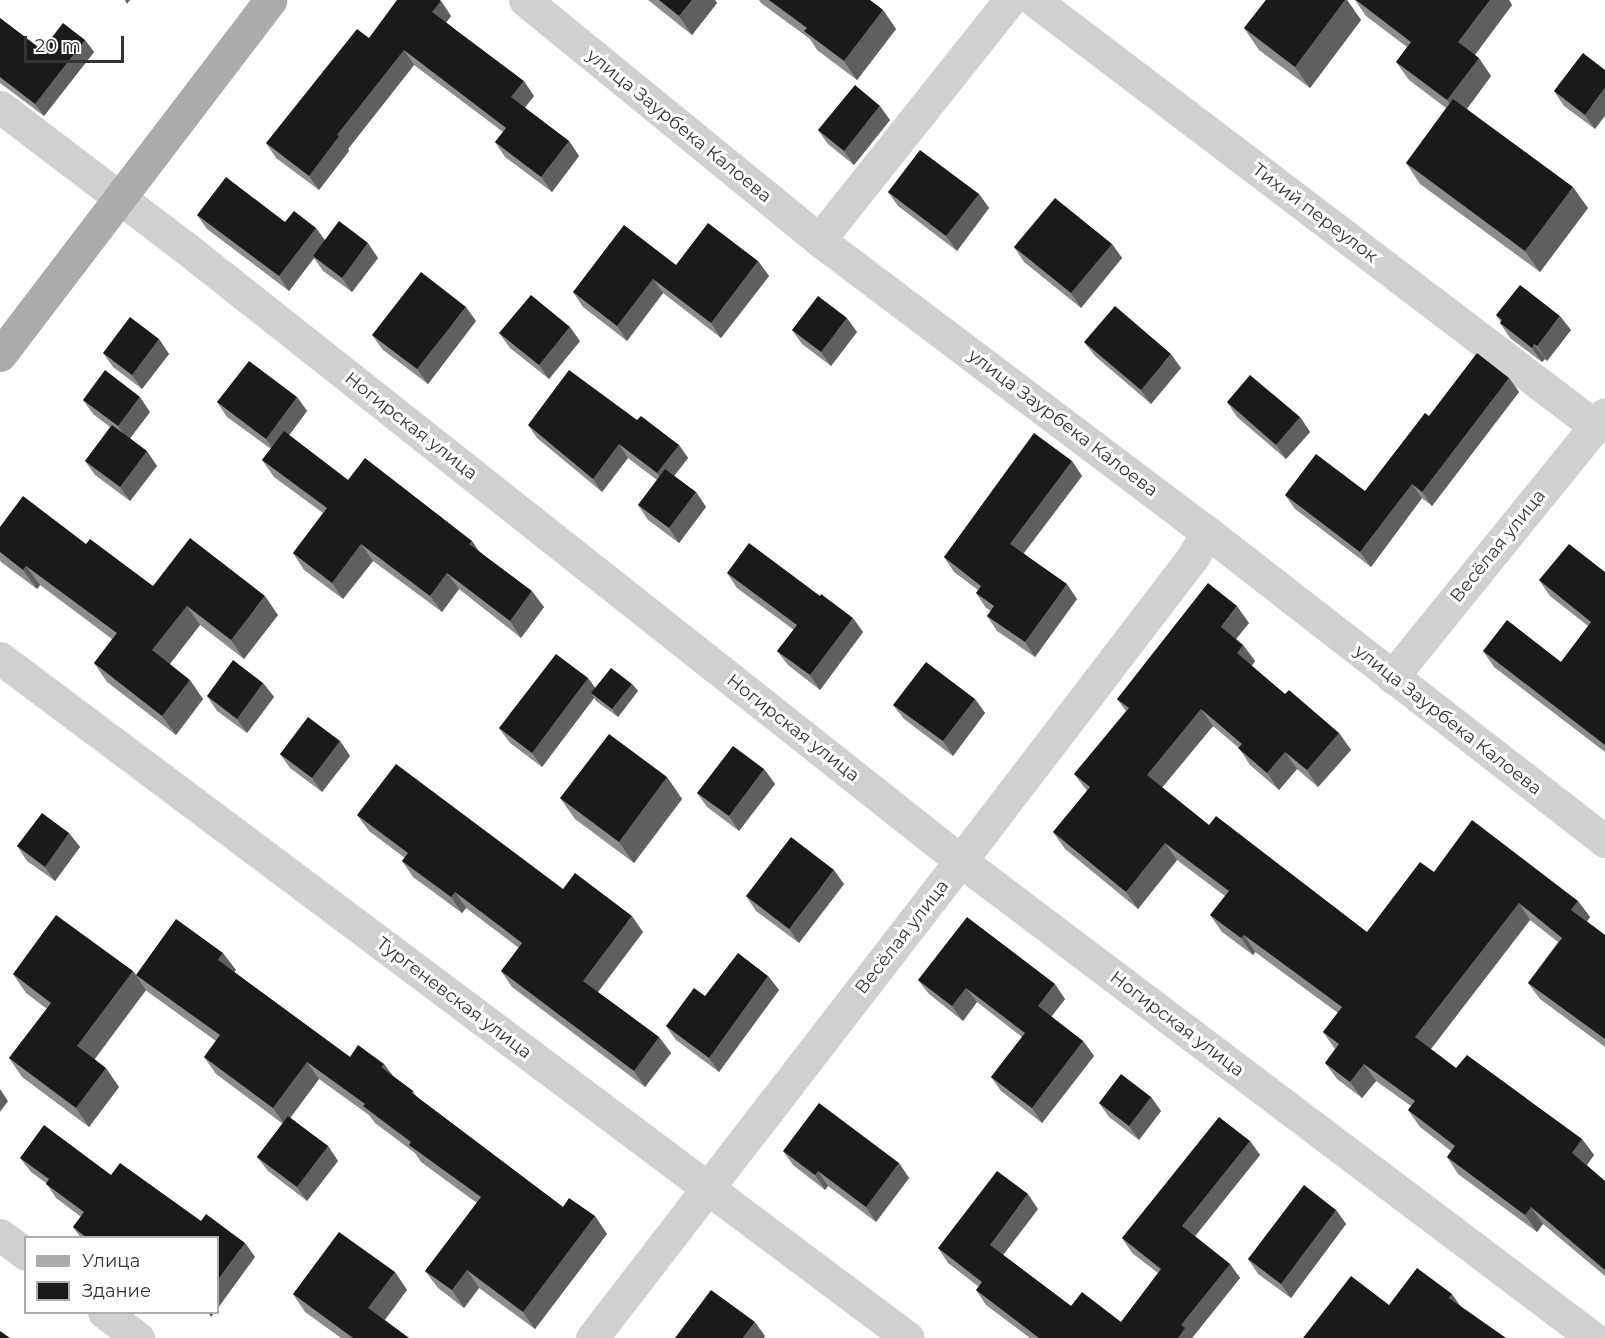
<!DOCTYPE html>
<meta charset="utf-8">
<style>
body{margin:0}
#map{position:relative;width:1605px;height:1338px;overflow:hidden;background:#fff;font-family:Montserrat,sans-serif}
div>[style]{position:absolute}
[style*='--x']{left:calc(var(--x)*1px);top:calc(var(--y)*1px);width:calc(var(--w)*1px);rotate:calc(var(--a)*1deg)}
.street>*{height:33px;margin:-16.5px;padding:0 16.5px;transform-origin:16.5px;border-radius:16.5px;background:#d0d0d0}
.primary>*{height:33px;margin:-16.5px;padding:0 16.5px;transform-origin:16.5px;border-radius:16.5px;background:#ababab}
.wall>*{inset:0;background:#8c8c8c}
.shaded-wall>*{inset:0;background:#5f5f5f}
.building>*{inset:0;background:#1a1a1a}
span{translate:-50% -50%;white-space:nowrap;text-align:center;line-height:1.15;-webkit-text-stroke:6px #fff;paint-order:stroke}
.street-label{font-size:18px;color:#333}
.legend{position:absolute;left:24px;top:1236px;width:195px;height:78px;box-sizing:border-box;background:#fff;border:2px solid #adadad;margin:0;padding:8px 10px;list-style:none;font-size:18px;color:#333}
.legend li{display:flex;align-items:center;gap:12px;height:30px}
.legend b{width:30px;border:2px solid #adadad}
.scale{position:absolute;left:24px;top:36px;width:100px;height:27px;box-sizing:border-box;border:3px solid #333;border-top:0;padding-left:8px;font-size:18px;line-height:21px;white-space:nowrap;color:#333;-webkit-text-stroke:4px #fff;paint-order:stroke}
</style>
<div id="map">
<div class="street">
<i style="--x:525;--y:0;--w:380;--a:39.2"></i>
<i style="--x:819;--y:240;--w:486;--a:37"></i>
<i style="--x:1207;--y:532;--w:504;--a:37.83"></i>
<i style="--x:1034;--y:0;--w:704;--a:37.21"></i>
<i style="--x:0;--y:107;--w:228;--a:37.2"></i>
<i style="--x:182;--y:245;--w:993;--a:38.34"></i>
<i style="--x:961;--y:861;--w:792;--a:37.04"></i>
<i style="--x:819;--y:240;--w:307;--a:-51.5"></i>
<i style="--x:0;--y:658;--w:1134;--a:36.83"></i>
<i style="--x:1392;--y:677;--w:338;--a:-51"></i>
<i style="--x:0;--y:1235;--w:32;--a:36"></i>
<i style="--x:104;--y:1312;--w:43;--a:37.4"></i>
<i style="--x:592;--y:1338;--w:632;--a:-52.33"></i>
<i style="--x:978;--y:838;--w:356;--a:-52.6"></i>
<i style="--x:1194;--y:555;--w:26;--a:-61"></i>
</div>
<div class="primary">
<i style="--x:0;--y:355;--w:446;--a:-52.7"></i>
</div>
<div class="wall">
<i style="clip-path:polygon(648px 0,715px 0,717px 3px,692px 35px)"></i>
<i style="clip-path:polygon(759px 0,870px 0,883px 10px,896px 29px,857px 80px,817px 50px,810px 39px,761px 3px)"></i>
<i style="clip-path:polygon(1266px 0,1347px 0,1361px 20px,1310px 88px,1259px 50px,1244px 28px)"></i>
<i style="clip-path:polygon(1355px 0,1509px 0,1512px 5px,1475px 55px,1491px 76px,1467px 109px,1588px 208px,1540px 272px,1420px 184px,1406px 163px,1446px 108px,1409px 80px,1396px 62px,1407px 47px,1366px 16px)"></i>
<i style="clip-path:polygon(441px 1px,451px 16px,446px 22px,534px 96px,525px 108px,569px 141px,579px 156px,552px 192px,505px 157px,495px 142px,503px 132px,414px 65px,348px 149px,349px 151px,319px 190px,276px 158px,266px 143px,369px 38px)"></i>
<i style="clip-path:polygon(0 18px,42px 50px,85px 40px,94px 52px,44px 116px,0 83px)"></i>
<i style="clip-path:polygon(1583px 53px,1595px 129px,1564px 106px,1554px 91px)"></i>
<i style="clip-path:polygon(890px 120px,854px 165px,828px 144px,818px 130px)"></i>
<i style="clip-path:polygon(888px 192px,979px 194px,989px 208px,957px 251px,898px 206px)"></i>
<i style="clip-path:polygon(197px 215px,285px 222px,316px 228px,325px 240px,378px 258px,352px 292px,323px 271px,314px 258px,289px 291px,207px 229px)"></i>
<i style="clip-path:polygon(1112px 244px,1122px 258px,1081px 308px,1024px 262px,1014px 247px)"></i>
<i style="clip-path:polygon(758px 261px,769px 276px,721px 338px,663px 293px,627px 341px,583px 307px,573px 292px,676px 265px)"></i>
<i style="clip-path:polygon(1496px 315px,1571px 330px,1547px 361px,1545px 359px,1542px 362px,1510px 338px,1500px 323px,1501px 322px)"></i>
<i style="clip-path:polygon(476px 321px,428px 384px,383px 350px,372px 335px)"></i>
<i style="clip-path:polygon(792px 330px,857px 332px,831px 366px,802px 344px)"></i>
<i style="clip-path:polygon(499px 333px,580px 341px,549px 379px,510px 348px)"></i>
<i style="clip-path:polygon(159px 339px,169px 354px,142px 389px,113px 367px,103px 353px)"></i>
<i style="clip-path:polygon(1084px 342px,1181px 368px,1151px 404px,1095px 356px)"></i>
<i style="clip-path:polygon(1509px 378px,1519px 392px,1432px 506px,1422px 498px,1371px 567px,1295px 509px,1285px 495px,1365px 491px,1429px 416px)"></i>
<i style="clip-path:polygon(297px 397px,307px 411px,289px 435px,348px 480px,472px 541px,479px 551px,544px 607px,521px 638px,459px 589px,442px 612px,373px 561px,343px 599px,304px 570px,293px 553px,323px 513px,274px 477px,262px 460px,271px 449px,227px 417px,217px 402px)"></i>
<i style="clip-path:polygon(83px 400px,150px 412px,130px 438px,157px 466px,130px 501px,95px 475px,85px 461px,110px 427px,93px 414px)"></i>
<i style="clip-path:polygon(1227px 402px,1300px 417px,1310px 432px,1286px 459px,1237px 417px)"></i>
<i style="clip-path:polygon(637px 420px,679px 445px,688px 458px,674px 476px,696px 492px,706px 507px,679px 543px,648px 520px,638px 505px,657px 480px,628px 458px,602px 492px,537px 438px,528px 425px)"></i>
<i style="clip-path:polygon(1072px 461px,1082px 476px,1024px 553px,1077px 599px,1035px 657px,997px 631px,987px 616px,991px 611px,986px 608px,976px 593px,978px 590px,954px 572px,944px 557px)"></i>
<i style="clip-path:polygon(0 527px,86px 544px,153px 586px,278px 615px,244px 659px,200px 625px,170px 664px,203px 699px,176px 735px,107px 682px,94px 663px,112px 639px,40px 585px,37px 589px,1px 562px,0 560px)"></i>
<i style="clip-path:polygon(1605px 572px,1605px 752px,1494px 667px,1483px 651px,1561px 662px,1588px 626px,1550px 596px,1539px 580px)"></i>
<i style="clip-path:polygon(727px 573px,820px 596px,863px 632px,820px 690px,788px 665px,777px 651px,794px 630px,737px 588px)"></i>
<i style="clip-path:polygon(1249px 623px,1236px 639px,1243px 645px,1255px 661px,1252px 666px,1285px 694px,1339px 733px,1351px 750px,1318px 787px,1297px 769px,1279px 790px,1250px 765px,1239px 748px,1213px 726px,1162px 788px,1209px 825px,1367px 932px,1434px 872px,1578px 901px,1590px 917px,1587px 921px,1605px 935px,1605px 1047px,1540px 999px,1528px 983px,1558px 942px,1530px 920px,1431px 1049px,1456px 1068px,1582px 1139px,1594px 1155px,1587px 1165px,1605px 1181px,1605px 1276px,1543px 1224px,1537px 1232px,1458px 1174px,1447px 1157px,1451px 1151px,1420px 1127px,1408px 1110px,1411px 1106px,1376px 1081px,1362px 1098px,1337px 1079px,1325px 1063px,1335px 1049px,1323px 1032px,1338px 1013px,1255px 952px,1253px 955px,1222px 932px,1210px 915px,1225px 896px,1177px 860px,1138px 909px,1065px 849px,1053px 832px,1087px 791px,1074px 774px,1126px 711px,1117px 699px)"></i>
<i style="clip-path:polygon(588px 678px,595px 688px,632px 684px,638px 691px,618px 717px,596px 701px,594px 698px,542px 767px,510px 743px,499px 728px)"></i>
<i style="clip-path:polygon(263px 683px,274px 697px,247px 733px,217px 711px,207px 696px)"></i>
<i style="clip-path:polygon(975px 699px,985px 713px,953px 756px,904px 719px,893px 705px)"></i>
<i style="clip-path:polygon(340px 741px,350px 756px,322px 792px,290px 768px,280px 754px)"></i>
<i style="clip-path:polygon(764px 769px,775px 784px,739px 831px,707px 807px,697px 793px)"></i>
<i style="clip-path:polygon(667px 777px,682px 799px,634px 863px,575px 819px,560px 798px)"></i>
<i style="clip-path:polygon(357px 815px,563px 889px,643px 932px,598px 992px,659px 1037px,671px 1053px,645px 1087px,512px 987px,501px 971px,519px 948px,466px 908px,462px 913px,413px 877px,402px 861px,405px 858px,369px 831px)"></i>
<i style="clip-path:polygon(69px 833px,80px 847px,55px 881px,27px 861px,17px 846px)"></i>
<i style="clip-path:polygon(844px 884px,799px 943px,756px 911px,746px 896px)"></i>
<i style="clip-path:polygon(236px 970px,234px 972px,350px 1057px,384px 1064px,393px 1076px,413px 1091px,417px 1097px,563px 1207px,595px 1216px,607px 1234px,535px 1329px,479px 1288px,464px 1308px,438px 1288px,425px 1271px,477px 1203px,421px 1162px,415px 1153px,375px 1123px,369px 1115px,319px 1079px,290px 1118px,328px 1146px,338px 1161px,307px 1201px,268px 1171px,257px 1157px,283px 1124px,216px 1074px,204px 1057px,216px 1041px,148px 992px,146px 990px,95px 1059px,119px 1087px,89px 1127px,22px 1077px,9px 1058px,47px 1009px,26px 993px,13px 974px,133px 971px,136px 975px)"></i>
<i style="clip-path:polygon(768px 976px,779px 990px,719px 1072px,676px 1040px,666px 1026px,705px 996px)"></i>
<i style="clip-path:polygon(918px 980px,1065px 999px,1051px 1017px,1083px 1041px,1094px 1056px,1042px 1123px,1001px 1091px,991px 1077px,1022px 1037px,977px 1002px,963px 1021px,929px 994px)"></i>
<i style="clip-path:polygon(1151px 1097px,1161px 1111px,1139px 1140px,1109px 1117px,1099px 1103px)"></i>
<i style="clip-path:polygon(1250px 1141px,1260px 1155px,1195px 1236px,1230px 1264px,1240px 1278px,1192px 1338px,1030px 1338px,986px 1305px,976px 1290px,979px 1287px,948px 1263px,938px 1248px,1038px 1209px,1003px 1255px,1071px 1306px,1121px 1322px,1158px 1273px,1132px 1253px,1122px 1238px)"></i>
<i style="clip-path:polygon(783px 1151px,899px 1163px,909px 1178px,876px 1222px,828px 1186px,825px 1190px,793px 1165px)"></i>
<i style="clip-path:polygon(20px 1158px,111px 1175px,201px 1221px,245px 1243px,255px 1257px,218px 1238px,81px 1238px,73px 1227px,81px 1217px,56px 1198px,46px 1183px,31px 1172px)"></i>
<i style="clip-path:polygon(1336px 1210px,1346px 1224px,1291px 1298px,1258px 1274px,1248px 1259px)"></i>
<i style="clip-path:polygon(395px 1272px,407px 1290px,385px 1320px,409px 1338px,341px 1338px,305px 1312px,293px 1294px)"></i>
</div>
<div class="shaded-wall">
<i style="clip-path:polygon(125px 0,130px 0,127px 4px)"></i>
<i style="clip-path:polygon(692px 0,715px 0,717px 3px,692px 35px,679px 16px)"></i>
<i style="clip-path:polygon(1345px 0,1347px 0,1361px 20px,1310px 88px,1295px 67px)"></i>
<i style="clip-path:polygon(1490px 0,1509px 0,1512px 5px,1471px 60px,1458px 42px)"></i>
<i style="clip-path:polygon(441px 1px,451px 16px,443px 27px,432px 12px)"></i>
<i style="clip-path:polygon(883px 10px,896px 29px,857px 80px,844px 61px)"></i>
<i style="clip-path:polygon(85px 40px,94px 52px,44px 116px,35px 104px)"></i>
<i style="clip-path:polygon(404px 50px,414px 65px,348px 149px,349px 151px,319px 190px,309px 176px,337px 135px)"></i>
<i style="clip-path:polygon(1479px 58px,1491px 76px,1460px 118px,1447px 100px)"></i>
<i style="clip-path:polygon(524px 81px,534px 96px,521px 112px,511px 97px)"></i>
<i style="clip-path:polygon(1605px 88px,1605px 116px,1595px 129px,1585px 115px)"></i>
<i style="clip-path:polygon(880px 106px,890px 120px,854px 165px,844px 151px)"></i>
<i style="clip-path:polygon(569px 141px,579px 156px,552px 192px,541px 177px)"></i>
<i style="clip-path:polygon(1573px 187px,1588px 208px,1540px 272px,1525px 251px)"></i>
<i style="clip-path:polygon(979px 194px,989px 208px,957px 251px,946px 236px)"></i>
<i style="clip-path:polygon(316px 228px,326px 242px,313px 256px,314px 258px,289px 291px,279px 276px)"></i>
<i style="clip-path:polygon(368px 243px,378px 258px,352px 292px,342px 278px)"></i>
<i style="clip-path:polygon(1112px 244px,1122px 258px,1081px 308px,1071px 293px)"></i>
<i style="clip-path:polygon(758px 261px,769px 276px,721px 338px,711px 323px)"></i>
<i style="clip-path:polygon(653px 279px,663px 293px,627px 341px,617px 326px)"></i>
<i style="clip-path:polygon(466px 307px,476px 321px,428px 384px,417px 369px)"></i>
<i style="clip-path:polygon(1560px 316px,1571px 330px,1547px 361px,1537px 346px)"></i>
<i style="clip-path:polygon(847px 318px,857px 332px,831px 366px,821px 352px)"></i>
<i style="clip-path:polygon(570px 327px,580px 341px,549px 379px,539px 365px)"></i>
<i style="clip-path:polygon(159px 339px,169px 354px,142px 389px,132px 375px)"></i>
<i style="clip-path:polygon(1534px 344px,1545px 359px,1542px 362px,1532px 348px)"></i>
<i style="clip-path:polygon(1171px 354px,1181px 368px,1151px 404px,1141px 390px)"></i>
<i style="clip-path:polygon(1509px 378px,1519px 392px,1432px 506px,1422px 492px)"></i>
<i style="clip-path:polygon(140px 397px,150px 412px,128px 441px,118px 426px)"></i>
<i style="clip-path:polygon(297px 397px,307px 411px,276px 453px,266px 439px)"></i>
<i style="clip-path:polygon(1300px 417px,1310px 432px,1286px 459px,1276px 445px)"></i>
<i style="clip-path:polygon(619px 444px,628px 458px,602px 492px,593px 479px)"></i>
<i style="clip-path:polygon(679px 445px,688px 458px,666px 486px,657px 473px)"></i>
<i style="clip-path:polygon(147px 451px,157px 466px,130px 501px,120px 487px)"></i>
<i style="clip-path:polygon(1072px 461px,1082px 476px,1020px 558px,1010px 544px)"></i>
<i style="clip-path:polygon(1412px 484px,1422px 498px,1371px 567px,1360px 552px)"></i>
<i style="clip-path:polygon(696px 492px,706px 507px,679px 543px,669px 528px)"></i>
<i style="clip-path:polygon(472px 541px,483px 558px,469px 544px)"></i>
<i style="clip-path:polygon(361px 544px,373px 561px,343px 599px,332px 583px)"></i>
<i style="clip-path:polygon(26px 566px,40px 585px,37px 589px,23px 570px)"></i>
<i style="clip-path:polygon(447px 573px,459px 589px,442px 612px,430px 596px)"></i>
<i style="clip-path:polygon(1067px 584px,1077px 599px,1035px 657px,1025px 642px)"></i>
<i style="clip-path:polygon(532px 591px,544px 607px,521px 638px,510px 621px)"></i>
<i style="clip-path:polygon(265px 596px,278px 615px,244px 659px,231px 640px)"></i>
<i style="clip-path:polygon(187px 606px,200px 625px,165px 670px,152px 650px)"></i>
<i style="clip-path:polygon(1237px 606px,1249px 623px,1232px 644px,1221px 627px)"></i>
<i style="clip-path:polygon(853px 618px,863px 632px,820px 690px,810px 675px)"></i>
<i style="clip-path:polygon(1243px 645px,1255px 661px,1248px 670px,1237px 653px)"></i>
<i style="clip-path:polygon(588px 678px,599px 693px,591px 693px,594px 698px,542px 767px,532px 753px)"></i>
<i style="clip-path:polygon(190px 680px,203px 699px,176px 735px,162px 716px)"></i>
<i style="clip-path:polygon(263px 683px,274px 697px,247px 733px,237px 719px)"></i>
<i style="clip-path:polygon(632px 684px,638px 691px,618px 717px,612px 709px)"></i>
<i style="clip-path:polygon(975px 699px,985px 713px,953px 756px,943px 741px)"></i>
<i style="clip-path:polygon(1201px 709px,1213px 726px,1158px 792px,1147px 775px)"></i>
<i style="clip-path:polygon(1339px 733px,1351px 750px,1318px 787px,1307px 770px)"></i>
<i style="clip-path:polygon(340px 741px,350px 756px,322px 792px,312px 778px)"></i>
<i style="clip-path:polygon(1285px 752px,1297px 769px,1279px 790px,1267px 773px)"></i>
<i style="clip-path:polygon(764px 769px,775px 784px,739px 831px,729px 816px)"></i>
<i style="clip-path:polygon(667px 777px,682px 799px,634px 863px,619px 842px)"></i>
<i style="clip-path:polygon(69px 833px,80px 847px,55px 881px,45px 867px)"></i>
<i style="clip-path:polygon(1165px 843px,1177px 860px,1138px 909px,1126px 892px)"></i>
<i style="clip-path:polygon(834px 870px,844px 884px,799px 943px,789px 929px)"></i>
<i style="clip-path:polygon(455px 892px,466px 908px,462px 913px,451px 897px)"></i>
<i style="clip-path:polygon(1578px 901px,1590px 917px,1583px 927px,1571px 910px)"></i>
<i style="clip-path:polygon(1519px 903px,1530px 920px,1427px 1054px,1415px 1037px)"></i>
<i style="clip-path:polygon(632px 916px,643px 932px,594px 997px,583px 981px)"></i>
<i style="clip-path:polygon(1244px 935px,1255px 952px,1253px 955px,1241px 938px)"></i>
<i style="clip-path:polygon(223px 953px,236px 970px,230px 977px,218px 960px)"></i>
<i style="clip-path:polygon(133px 971px,146px 990px,90px 1065px,77px 1046px)"></i>
<i style="clip-path:polygon(768px 976px,779px 990px,719px 1072px,709px 1058px)"></i>
<i style="clip-path:polygon(1055px 984px,1065px 999px,1048px 1021px,1038px 1006px)"></i>
<i style="clip-path:polygon(966px 988px,977px 1002px,963px 1021px,952px 1006px)"></i>
<i style="clip-path:polygon(659px 1037px,671px 1053px,645px 1087px,634px 1071px)"></i>
<i style="clip-path:polygon(1083px 1041px,1094px 1056px,1042px 1123px,1032px 1108px)"></i>
<i style="clip-path:polygon(307px 1062px,319px 1079px,285px 1125px,273px 1108px)"></i>
<i style="clip-path:polygon(384px 1064px,396px 1081px,381px 1067px)"></i>
<i style="clip-path:polygon(1364px 1064px,1376px 1081px,1362px 1098px,1350px 1082px)"></i>
<i style="clip-path:polygon(106px 1068px,119px 1087px,89px 1127px,76px 1108px)"></i>
<i style="clip-path:polygon(0 1089px,8px 1101px,0 1112px)"></i>
<i style="clip-path:polygon(1151px 1097px,1161px 1111px,1139px 1140px,1129px 1126px)"></i>
<i style="clip-path:polygon(1582px 1139px,1594px 1155px,1584px 1169px,1572px 1153px)"></i>
<i style="clip-path:polygon(1250px 1141px,1260px 1155px,1192px 1240px,1182px 1226px)"></i>
<i style="clip-path:polygon(328px 1146px,338px 1161px,307px 1201px,297px 1187px)"></i>
<i style="clip-path:polygon(899px 1163px,909px 1178px,876px 1222px,866px 1207px)"></i>
<i style="clip-path:polygon(818px 1171px,828px 1186px,825px 1190px,815px 1175px)"></i>
<i style="clip-path:polygon(1028px 1194px,1038px 1209px,1000px 1259px,990px 1245px)"></i>
<i style="clip-path:polygon(1531px 1207px,1543px 1224px,1537px 1232px,1525px 1215px)"></i>
<i style="clip-path:polygon(1336px 1210px,1346px 1224px,1291px 1298px,1281px 1284px)"></i>
<i style="clip-path:polygon(595px 1216px,607px 1234px,535px 1329px,523px 1312px)"></i>
<i style="clip-path:polygon(245px 1243px,255px 1257px,218px 1308px,218px 1280px)"></i>
<i style="clip-path:polygon(1230px 1264px,1240px 1278px,1192px 1338px,1178px 1338px,1181px 1325px)"></i>
<i style="clip-path:polygon(467px 1270px,479px 1288px,464px 1308px,452px 1290px)"></i>
<i style="clip-path:polygon(395px 1272px,407px 1290px,380px 1326px,368px 1308px)"></i>
<i style="clip-path:polygon(1452px 1294px,1463px 1310px,1449px 1298px)"></i>
<i style="clip-path:polygon(208px 1312px,215px 1312px,211px 1317px)"></i>
<i style="clip-path:polygon(755px 1322px,765px 1336px,764px 1338px,743px 1338px)"></i>
</div>
<div class="building">
<i style="clip-path:polygon(397px 0,440px 0,441px 1px,432px 12px,524px 81px,511px 97px,569px 141px,541px 177px,495px 142px,506px 128px,404px 50px,337px 135px,339px 136px,309px 176px,266px 143px,357px 29px,369px 38px)"></i>
<i style="clip-path:polygon(659px 0,692px 0,679px 16px)"></i>
<i style="clip-path:polygon(769px 0,870px 0,883px 10px,844px 61px,804px 31px,807px 28px)"></i>
<i style="clip-path:polygon(1266px 0,1345px 0,1295px 67px,1244px 28px)"></i>
<i style="clip-path:polygon(1356px 0,1490px 0,1458px 42px,1479px 58px,1447px 100px,1396px 62px,1411px 42px)"></i>
<i style="clip-path:polygon(0 18px,42px 50px,63px 23px,85px 40px,35px 104px,0 77px)"></i>
<i style="clip-path:polygon(1583px 53px,1605px 70px,1605px 88px,1585px 115px,1554px 91px)"></i>
<i style="clip-path:polygon(855px 85px,880px 106px,844px 151px,818px 130px)"></i>
<i style="clip-path:polygon(1453px 99px,1573px 187px,1525px 251px,1406px 163px)"></i>
<i style="clip-path:polygon(920px 150px,979px 194px,946px 236px,888px 192px)"></i>
<i style="clip-path:polygon(226px 177px,285px 222px,294px 211px,316px 228px,279px 276px,197px 215px)"></i>
<i style="clip-path:polygon(1055px 198px,1112px 244px,1071px 293px,1014px 247px)"></i>
<i style="clip-path:polygon(339px 221px,368px 243px,342px 278px,313px 256px)"></i>
<i style="clip-path:polygon(708px 223px,758px 261px,711px 323px,653px 279px,617px 326px,573px 292px,624px 225px,676px 265px)"></i>
<i style="clip-path:polygon(421px 272px,466px 307px,417px 369px,372px 335px)"></i>
<i style="clip-path:polygon(1520px 285px,1560px 316px,1537px 346px,1534px 344px,1532px 348px,1500px 323px,1502px 320px,1496px 315px)"></i>
<i style="clip-path:polygon(531px 295px,570px 327px,539px 365px,499px 333px)"></i>
<i style="clip-path:polygon(818px 296px,847px 318px,821px 352px,792px 330px)"></i>
<i style="clip-path:polygon(1115px 306px,1171px 354px,1141px 390px,1084px 342px)"></i>
<i style="clip-path:polygon(130px 317px,159px 339px,132px 375px,103px 353px)"></i>
<i style="clip-path:polygon(1477px 353px,1509px 378px,1422px 492px,1412px 484px,1360px 552px,1285px 495px,1316px 454px,1365px 491px,1425px 413px,1429px 416px)"></i>
<i style="clip-path:polygon(249px 361px,297px 397px,266px 439px,217px 402px)"></i>
<i style="clip-path:polygon(105px 370px,140px 397px,118px 426px,83px 400px)"></i>
<i style="clip-path:polygon(569px 370px,637px 420px,641px 416px,679px 445px,657px 473px,619px 444px,593px 479px,528px 425px)"></i>
<i style="clip-path:polygon(1250px 375px,1300px 417px,1276px 445px,1227px 402px)"></i>
<i style="clip-path:polygon(112px 425px,147px 451px,120px 487px,85px 461px)"></i>
<i style="clip-path:polygon(284px 431px,348px 480px,365px 458px,472px 541px,469px 544px,532px 591px,510px 621px,447px 573px,430px 596px,361px 544px,332px 583px,293px 553px,327px 508px,262px 460px)"></i>
<i style="clip-path:polygon(1034px 433px,1072px 461px,1010px 544px,1067px 584px,1025px 642px,987px 616px,994px 606px,976px 593px,981px 586px,944px 557px)"></i>
<i style="clip-path:polygon(665px 469px,696px 492px,669px 528px,638px 505px)"></i>
<i style="clip-path:polygon(23px 496px,86px 544px,90px 539px,153px 586px,190px 538px,265px 596px,231px 640px,187px 606px,152px 650px,190px 680px,162px 716px,94px 663px,117px 633px,26px 566px,23px 570px,0 552px,0 527px)"></i>
<i style="clip-path:polygon(749px 543px,820px 596px,821px 594px,853px 618px,810px 675px,777px 651px,797px 625px,727px 573px)"></i>
<i style="clip-path:polygon(1569px 544px,1605px 572px,1605px 745px,1483px 651px,1507px 620px,1561px 662px,1591px 622px,1539px 580px)"></i>
<i style="clip-path:polygon(1208px 583px,1237px 606px,1221px 627px,1243px 645px,1237px 653px,1285px 694px,1289px 690px,1339px 733px,1307px 770px,1285px 752px,1267px 773px,1238px 748px,1242px 744px,1201px 709px,1147px 775px,1209px 825px,1216px 816px,1367px 932px,1420px 862px,1434px 872px,1472px 820px,1578px 901px,1571px 910px,1605px 935px,1605px 1039px,1528px 983px,1562px 938px,1519px 903px,1415px 1037px,1456px 1068px,1467px 1055px,1582px 1139px,1572px 1153px,1605px 1181px,1605px 1270px,1531px 1207px,1525px 1215px,1447px 1157px,1455px 1146px,1408px 1110px,1415px 1101px,1364px 1064px,1350px 1082px,1325px 1063px,1339px 1044px,1323px 1032px,1342px 1007px,1244px 935px,1241px 938px,1210px 915px,1229px 891px,1165px 843px,1126px 892px,1053px 832px,1090px 787px,1074px 774px,1129px 708px,1117px 699px)"></i>
<i style="clip-path:polygon(556px 654px,588px 678px,532px 753px,499px 728px)"></i>
<i style="clip-path:polygon(233px 660px,263px 683px,237px 719px,207px 696px)"></i>
<i style="clip-path:polygon(926px 662px,975px 699px,943px 741px,893px 705px)"></i>
<i style="clip-path:polygon(611px 668px,632px 684px,612px 709px,591px 693px)"></i>
<i style="clip-path:polygon(308px 717px,340px 741px,312px 778px,280px 754px)"></i>
<i style="clip-path:polygon(609px 734px,667px 777px,619px 842px,560px 798px)"></i>
<i style="clip-path:polygon(733px 746px,764px 769px,729px 816px,697px 793px)"></i>
<i style="clip-path:polygon(396px 764px,563px 889px,575px 873px,632px 916px,583px 981px,659px 1037px,634px 1071px,501px 971px,522px 943px,455px 892px,451px 897px,402px 861px,408px 853px,357px 815px)"></i>
<i style="clip-path:polygon(42px 813px,69px 833px,45px 867px,17px 846px)"></i>
<i style="clip-path:polygon(791px 837px,834px 870px,789px 929px,746px 896px)"></i>
<i style="clip-path:polygon(56px 915px,133px 971px,77px 1046px,106px 1068px,76px 1108px,9px 1058px,51px 1003px,13px 974px)"></i>
<i style="clip-path:polygon(967px 917px,1055px 984px,1038px 1006px,1083px 1041px,1032px 1108px,991px 1077px,1025px 1033px,966px 988px,952px 1006px,918px 980px)"></i>
<i style="clip-path:polygon(176px 919px,223px 953px,218px 960px,350px 1057px,358px 1045px,384px 1064px,381px 1067px,413px 1091px,412px 1093px,563px 1207px,569px 1198px,595px 1216px,523px 1312px,467px 1270px,452px 1290px,425px 1271px,481px 1197px,409px 1145px,411px 1142px,363px 1106px,365px 1104px,307px 1062px,273px 1108px,204px 1057px,220px 1035px,136px 975px)"></i>
<i style="clip-path:polygon(738px 953px,768px 976px,709px 1058px,666px 1026px,694px 988px,705px 996px)"></i>
<i style="clip-path:polygon(1121px 1074px,1151px 1097px,1129px 1126px,1099px 1103px)"></i>
<i style="clip-path:polygon(819px 1103px,899px 1163px,866px 1207px,818px 1171px,815px 1175px,783px 1151px)"></i>
<i style="clip-path:polygon(288px 1116px,328px 1146px,297px 1187px,257px 1157px)"></i>
<i style="clip-path:polygon(1219px 1117px,1250px 1141px,1182px 1226px,1230px 1264px,1181px 1325px,1185px 1328px,1178px 1338px,1039px 1338px,976px 1290px,982px 1282px,938px 1248px,997px 1171px,1028px 1194px,990px 1245px,1071px 1306px,1082px 1292px,1121px 1322px,1161px 1269px,1122px 1238px)"></i>
<i style="clip-path:polygon(44px 1125px,111px 1175px,120px 1163px,201px 1221px,206px 1214px,245px 1243px,218px 1280px,218px 1238px,87px 1238px,73px 1227px,84px 1212px,46px 1184px,49px 1179px,20px 1158px)"></i>
<i style="clip-path:polygon(1304px 1185px,1336px 1210px,1281px 1284px,1248px 1259px)"></i>
<i style="clip-path:polygon(339px 1232px,395px 1272px,368px 1308px,409px 1338px,353px 1338px,293px 1294px)"></i>
<i style="clip-path:polygon(1417px 1268px,1452px 1294px,1449px 1298px,1506px 1338px,1303px 1338px,1351px 1276px,1389px 1305px)"></i>
<i style="clip-path:polygon(711px 1290px,755px 1322px,743px 1338px,675px 1338px)"></i>
<i style="clip-path:polygon(0 1331px,10px 1338px,0 1338px)"></i>
</div>
<div class="street-label">
<span style="left:679px;top:126px;rotate:39deg">улица Заурбека Калоева</span>
<span style="left:1315px;top:213px;rotate:37deg">Тихий переулок</span>
<span style="left:1063px;top:423px;rotate:37deg">улица Заурбека Калоева</span>
<span style="left:411px;top:426px;rotate:38deg">Ногирская улица</span>
<span style="left:1498px;top:546px;rotate:-51deg">Весёлая улица</span>
<span style="left:1448px;top:720px;rotate:38deg">улица Заурбека Калоева</span>
<span style="left:793px;top:728px;rotate:38deg">Ногирская улица</span>
<span style="left:902px;top:937px;rotate:-52deg">Весёлая улица</span>
<span style="left:454px;top:998px;rotate:37deg">Тургеневская улица</span>
<span style="left:1177px;top:1024px;rotate:37deg">Ногирская улица</span>
</div>
<ul class="legend">
<li><b style="height:8px;background:#ababab"></b>Улица</li>
<li><b style="height:16px;background:#1a1a1a"></b>Здание</li>
</ul>
<div class="scale">20 m</div>
</div>
